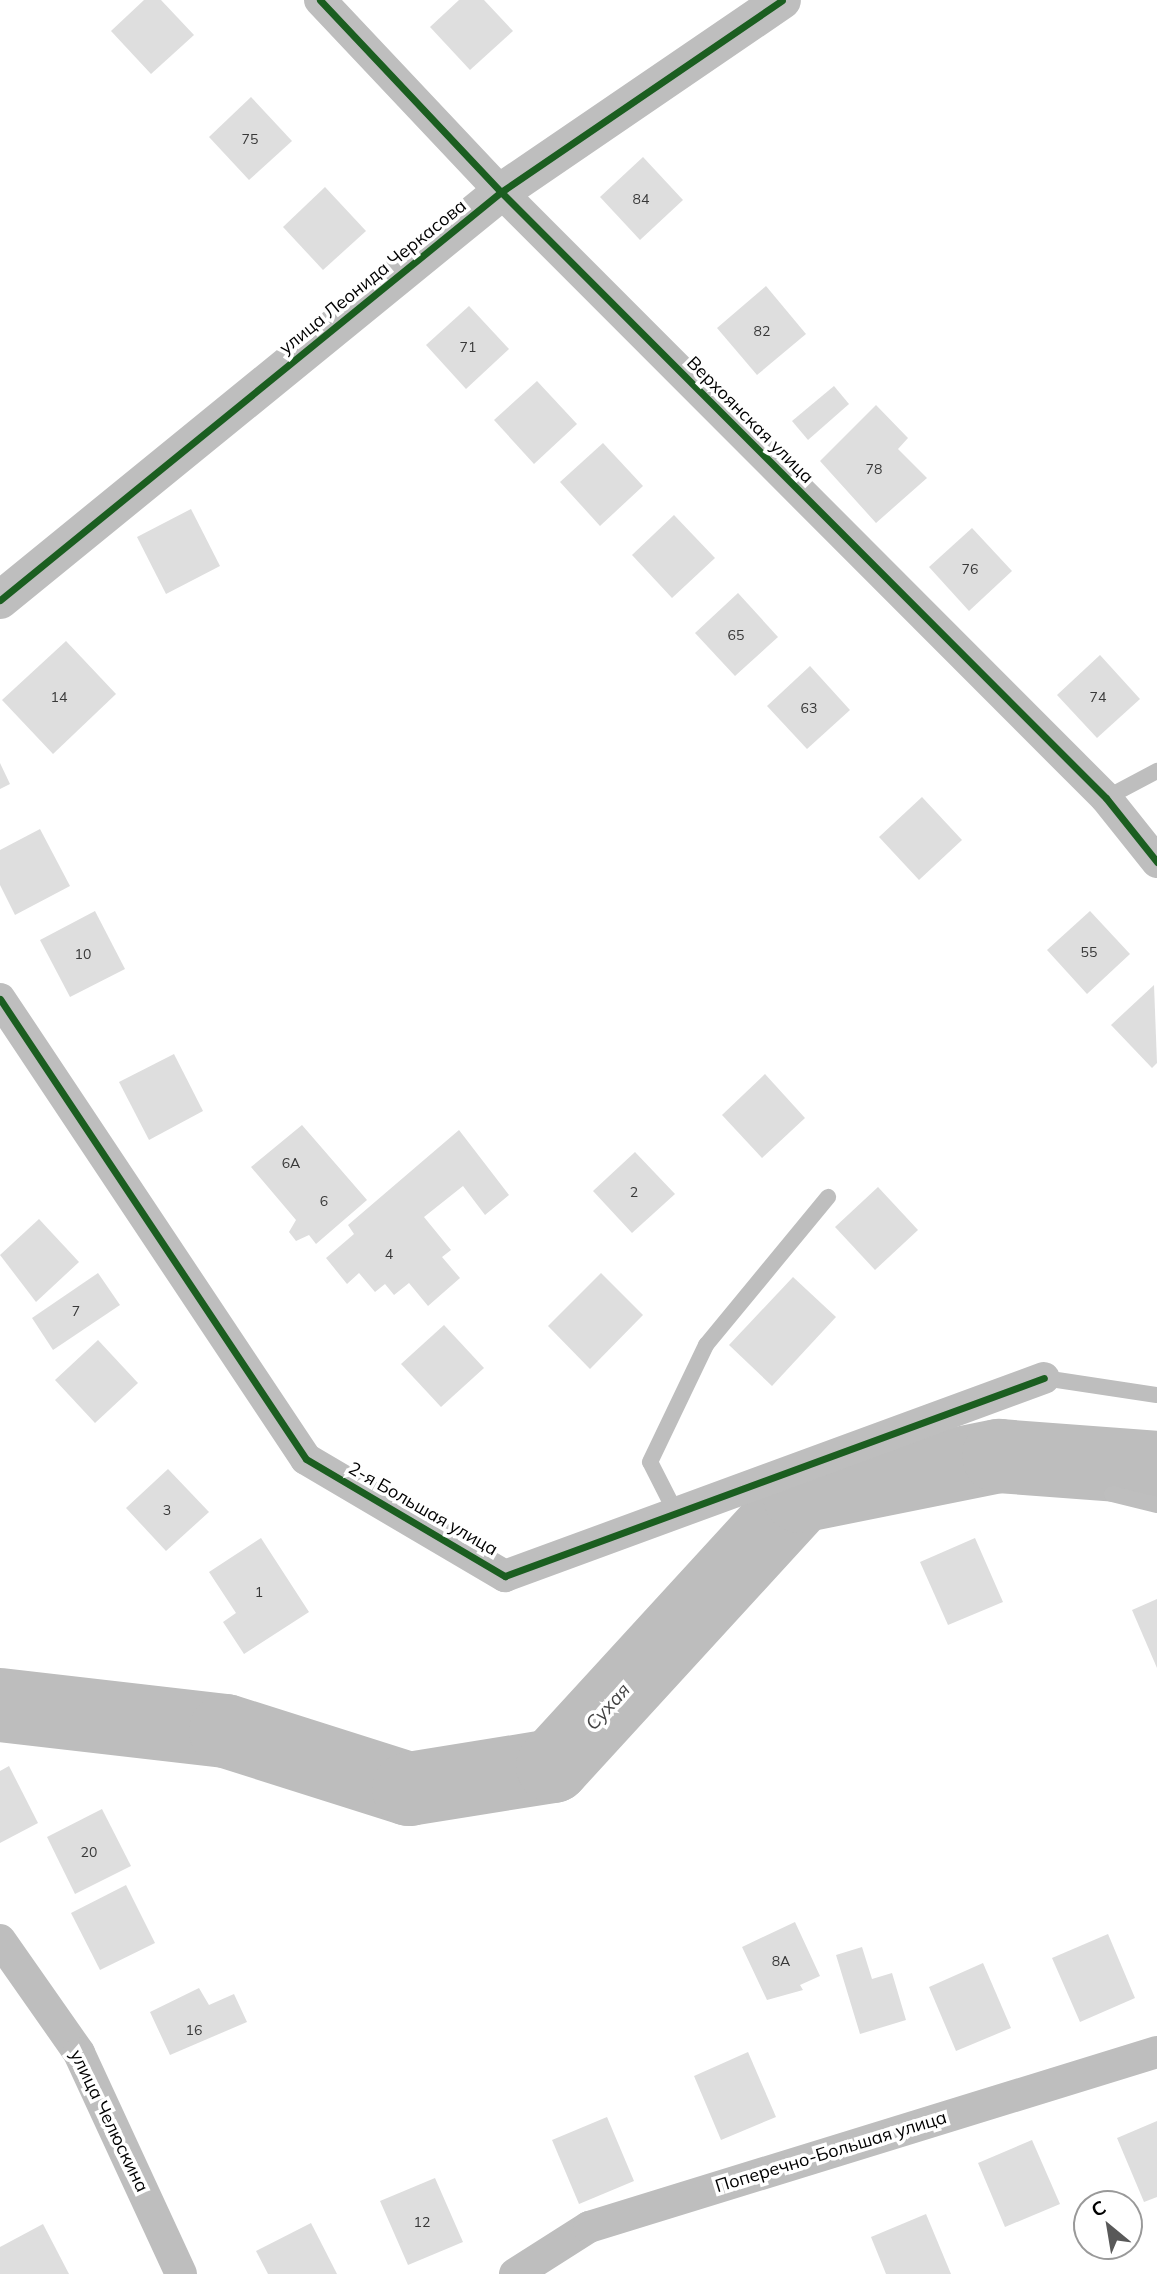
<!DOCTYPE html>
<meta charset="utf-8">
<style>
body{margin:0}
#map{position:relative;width:1157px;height:2274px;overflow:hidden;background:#fff;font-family:Mulish,sans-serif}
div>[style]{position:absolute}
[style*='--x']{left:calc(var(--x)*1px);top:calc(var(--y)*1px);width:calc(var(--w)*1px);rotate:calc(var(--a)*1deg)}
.river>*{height:74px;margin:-37px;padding:0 37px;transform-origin:37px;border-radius:37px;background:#bdbdbd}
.building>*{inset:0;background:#dedede}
.service>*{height:16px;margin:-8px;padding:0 8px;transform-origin:8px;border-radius:8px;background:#bebebe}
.minor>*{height:32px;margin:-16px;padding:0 16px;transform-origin:16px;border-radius:16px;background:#bebebe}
.tertiary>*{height:38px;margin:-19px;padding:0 19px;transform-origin:19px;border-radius:19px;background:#bebebe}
.cycleway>*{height:7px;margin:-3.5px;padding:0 3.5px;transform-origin:3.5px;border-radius:3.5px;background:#1b5e20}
span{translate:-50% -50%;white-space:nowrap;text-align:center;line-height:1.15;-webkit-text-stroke:7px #fff;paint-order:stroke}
.number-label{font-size:14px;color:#383838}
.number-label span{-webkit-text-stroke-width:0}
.street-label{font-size:18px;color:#000}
.water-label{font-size:19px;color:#424242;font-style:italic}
.north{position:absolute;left:1073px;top:2190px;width:70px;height:70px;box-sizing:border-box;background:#fff;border:2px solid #999;border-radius:50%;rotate:330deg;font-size:19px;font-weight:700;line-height:28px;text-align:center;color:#000}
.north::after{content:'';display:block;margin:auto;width:24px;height:32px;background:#595959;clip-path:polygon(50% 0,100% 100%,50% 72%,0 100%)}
</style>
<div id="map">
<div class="river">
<i style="--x:0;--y:1705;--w:227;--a:6.6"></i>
<i style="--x:226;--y:1731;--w:192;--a:17.6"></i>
<i style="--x:409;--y:1789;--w:146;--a:-9.1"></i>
<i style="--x:553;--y:1766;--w:366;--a:-47.5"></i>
<i style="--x:800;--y:1496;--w:203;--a:-11.4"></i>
<i style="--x:999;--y:1456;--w:158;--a:4.3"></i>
</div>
<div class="building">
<i style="clip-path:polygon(144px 0,161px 0,194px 35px,151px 74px,111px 31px)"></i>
<i style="clip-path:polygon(459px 0,484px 0,513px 31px,470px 70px,430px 27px)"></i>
<i style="clip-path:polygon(251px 97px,292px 141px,249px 180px,209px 137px)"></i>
<i style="clip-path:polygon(643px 157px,683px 200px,640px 240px,600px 197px)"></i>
<i style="clip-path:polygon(325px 187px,366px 231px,323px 270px,283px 227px)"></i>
<i style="clip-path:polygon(766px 286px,806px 334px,757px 375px,717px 328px)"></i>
<i style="clip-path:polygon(469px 306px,509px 349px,466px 389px,426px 345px)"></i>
<i style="clip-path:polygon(537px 381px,577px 424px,534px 464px,494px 420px)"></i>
<i style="clip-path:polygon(834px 386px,849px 404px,808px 440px,792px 421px)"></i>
<i style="clip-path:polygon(876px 405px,908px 438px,898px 449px,927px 478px,876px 523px,820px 461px)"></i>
<i style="clip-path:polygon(603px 443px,643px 486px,600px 526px,560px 482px)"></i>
<i style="clip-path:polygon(191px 509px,220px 566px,166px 594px,137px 537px)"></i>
<i style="clip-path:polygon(674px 515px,715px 558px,672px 598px,632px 555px)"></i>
<i style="clip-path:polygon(972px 528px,1012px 571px,969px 611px,929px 567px)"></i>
<i style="clip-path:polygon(738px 593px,778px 637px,735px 676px,695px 633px)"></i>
<i style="clip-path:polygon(66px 641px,116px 694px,53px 754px,2px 700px)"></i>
<i style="clip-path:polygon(1100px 655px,1140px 699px,1097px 738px,1057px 695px)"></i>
<i style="clip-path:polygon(810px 666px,850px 710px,807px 749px,767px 706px)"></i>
<i style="clip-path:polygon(0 763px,10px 784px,0 789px)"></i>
<i style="clip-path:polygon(922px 797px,962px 840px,919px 880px,879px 837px)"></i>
<i style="clip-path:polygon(40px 829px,70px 886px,15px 915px,0 885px,0 850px)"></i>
<i style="clip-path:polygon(95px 911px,125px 969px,70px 997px,40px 940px)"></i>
<i style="clip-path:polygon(1090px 911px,1130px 954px,1087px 994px,1047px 950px)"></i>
<i style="clip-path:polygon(1154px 985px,1157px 1063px,1152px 1068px,1111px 1025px)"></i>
<i style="clip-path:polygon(174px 1054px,203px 1111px,149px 1140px,119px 1082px)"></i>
<i style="clip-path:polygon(765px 1074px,805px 1118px,762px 1158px,722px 1115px)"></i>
<i style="clip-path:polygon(302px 1125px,367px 1200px,316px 1244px,309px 1235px,296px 1241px,289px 1232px,296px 1220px,251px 1167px)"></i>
<i style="clip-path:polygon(459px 1130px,509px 1195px,485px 1215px,463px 1186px,424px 1217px,451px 1250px,442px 1257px,460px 1278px,428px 1306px,409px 1283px,394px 1295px,385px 1284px,375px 1292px,359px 1273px,347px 1284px,326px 1258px,354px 1234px,348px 1225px)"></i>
<i style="clip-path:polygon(635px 1152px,675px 1194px,632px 1233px,593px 1191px)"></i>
<i style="clip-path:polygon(878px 1187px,918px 1230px,875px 1270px,835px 1227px)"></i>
<i style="clip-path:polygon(39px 1219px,79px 1262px,36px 1302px,0 1255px)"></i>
<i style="clip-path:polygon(98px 1273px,120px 1305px,53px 1350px,32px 1318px)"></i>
<i style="clip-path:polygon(601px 1273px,643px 1315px,590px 1369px,548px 1326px)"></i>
<i style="clip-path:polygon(793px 1277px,836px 1317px,772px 1386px,729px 1345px)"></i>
<i style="clip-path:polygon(444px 1325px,484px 1368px,441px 1407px,401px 1364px)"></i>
<i style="clip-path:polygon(98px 1340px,138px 1383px,95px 1423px,55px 1380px)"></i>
<i style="clip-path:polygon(168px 1469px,209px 1512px,166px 1551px,126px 1508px)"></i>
<i style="clip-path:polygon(261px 1538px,309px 1612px,244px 1654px,223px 1622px,236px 1613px,209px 1572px)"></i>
<i style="clip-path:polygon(975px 1538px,1003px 1602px,948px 1625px,920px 1562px)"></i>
<i style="clip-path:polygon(1157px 1599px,1157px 1668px,1132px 1610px)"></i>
<i style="clip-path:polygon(9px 1766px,38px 1823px,0 1843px,0 1771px)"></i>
<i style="clip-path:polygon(102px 1809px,131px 1866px,75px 1894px,47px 1837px)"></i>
<i style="clip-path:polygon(126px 1885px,155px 1943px,100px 1970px,71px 1913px)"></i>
<i style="clip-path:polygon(795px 1922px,820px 1976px,800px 1985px,803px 1990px,767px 2000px,742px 1947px)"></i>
<i style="clip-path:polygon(1108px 1934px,1135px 1998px,1080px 2022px,1052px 1958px)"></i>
<i style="clip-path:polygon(862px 1947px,872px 1979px,892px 1973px,906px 2020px,860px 2034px,836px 1955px)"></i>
<i style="clip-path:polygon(983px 1963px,1011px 2028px,956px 2051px,929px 1987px)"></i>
<i style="clip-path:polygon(199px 1988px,209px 2005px,234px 1994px,247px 2022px,170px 2055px,150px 2012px)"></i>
<i style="clip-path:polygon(748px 2052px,776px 2117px,721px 2140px,694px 2076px)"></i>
<i style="clip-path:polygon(607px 2117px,634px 2181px,579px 2204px,552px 2140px)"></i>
<i style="clip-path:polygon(1157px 2121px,1157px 2197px,1144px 2202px,1117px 2138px)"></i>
<i style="clip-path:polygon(1032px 2140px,1060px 2204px,1005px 2227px,978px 2163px)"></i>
<i style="clip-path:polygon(435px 2178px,463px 2242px,408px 2265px,380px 2201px)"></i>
<i style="clip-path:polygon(926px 2214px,951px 2274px,886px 2274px,871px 2237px)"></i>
<i style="clip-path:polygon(311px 2223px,337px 2274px,268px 2274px,256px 2251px)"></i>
<i style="clip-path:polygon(43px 2224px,69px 2274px,0 2274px,0 2247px)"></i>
</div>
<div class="service">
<i style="--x:1106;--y:798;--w:58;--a:-27.9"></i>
<i style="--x:1044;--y:1378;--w:114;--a:8.6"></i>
<i style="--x:1112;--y:1494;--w:46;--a:13.7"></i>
<i style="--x:676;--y:1513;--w:57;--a:-117"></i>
<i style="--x:650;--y:1462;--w:130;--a:-64.4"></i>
<i style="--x:706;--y:1345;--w:192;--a:-50.5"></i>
</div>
<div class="minor">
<i style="--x:320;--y:0;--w:264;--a:46.7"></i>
<i style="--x:501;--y:192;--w:856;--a:45.05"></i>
<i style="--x:1106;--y:798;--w:82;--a:51.4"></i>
<i style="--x:0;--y:999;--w:552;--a:56.37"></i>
<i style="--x:306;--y:1459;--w:231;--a:30.5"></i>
<i style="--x:505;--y:1576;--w:574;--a:-20.17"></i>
<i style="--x:0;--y:1940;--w:138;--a:55"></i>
<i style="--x:79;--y:2053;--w:243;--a:65.2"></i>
<i style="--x:515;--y:2274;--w:88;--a:-32.4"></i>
<i style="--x:589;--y:2227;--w:594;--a:-17.12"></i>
</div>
<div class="tertiary">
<i style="--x:0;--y:600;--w:646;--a:-39.16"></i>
<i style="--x:501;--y:192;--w:340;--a:-34.3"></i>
</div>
<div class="cycleway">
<i style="--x:320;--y:0;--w:264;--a:46.7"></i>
<i style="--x:501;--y:192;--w:856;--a:45.05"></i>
<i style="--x:1106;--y:798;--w:82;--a:51.4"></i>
<i style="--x:0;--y:600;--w:646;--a:-39.16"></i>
<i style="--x:501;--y:192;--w:340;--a:-34.3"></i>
<i style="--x:0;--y:999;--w:552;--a:56.37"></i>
<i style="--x:306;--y:1459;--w:231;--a:30.5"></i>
<i style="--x:505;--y:1576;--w:574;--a:-20.17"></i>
</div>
<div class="number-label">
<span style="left:250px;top:139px">75</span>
<span style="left:641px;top:199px">84</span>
<span style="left:762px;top:331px">82</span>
<span style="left:468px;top:347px">71</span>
<span style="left:874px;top:469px">78</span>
<span style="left:970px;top:569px">76</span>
<span style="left:736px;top:635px">65</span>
<span style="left:59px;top:697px">14</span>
<span style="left:1098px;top:697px">74</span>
<span style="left:809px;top:708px">63</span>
<span style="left:1089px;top:952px">55</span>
<span style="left:83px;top:954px">10</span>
<span style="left:291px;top:1163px">6А</span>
<span style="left:634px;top:1192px">2</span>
<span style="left:324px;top:1201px">6</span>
<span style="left:389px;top:1254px">4</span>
<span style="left:76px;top:1311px">7</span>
<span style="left:167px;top:1510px">3</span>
<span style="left:259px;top:1592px">1</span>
<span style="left:89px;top:1852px">20</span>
<span style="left:781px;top:1961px">8А</span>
<span style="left:194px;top:2030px">16</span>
<span style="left:422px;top:2222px">12</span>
</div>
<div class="street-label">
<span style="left:373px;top:277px;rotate:-39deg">улица Леонида Черкасова</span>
<span style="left:750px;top:420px;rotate:45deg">Верхоянская улица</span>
<span style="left:423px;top:1509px;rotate:30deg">2-я Большая улица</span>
<span style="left:109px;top:2121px;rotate:64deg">улица Челюскина</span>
<span style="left:831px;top:2152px;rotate:-17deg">Поперечно-Большая улица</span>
</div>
<div class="water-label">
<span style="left:608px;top:1707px;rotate:-48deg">Сухая</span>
</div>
<div class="north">С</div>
</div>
